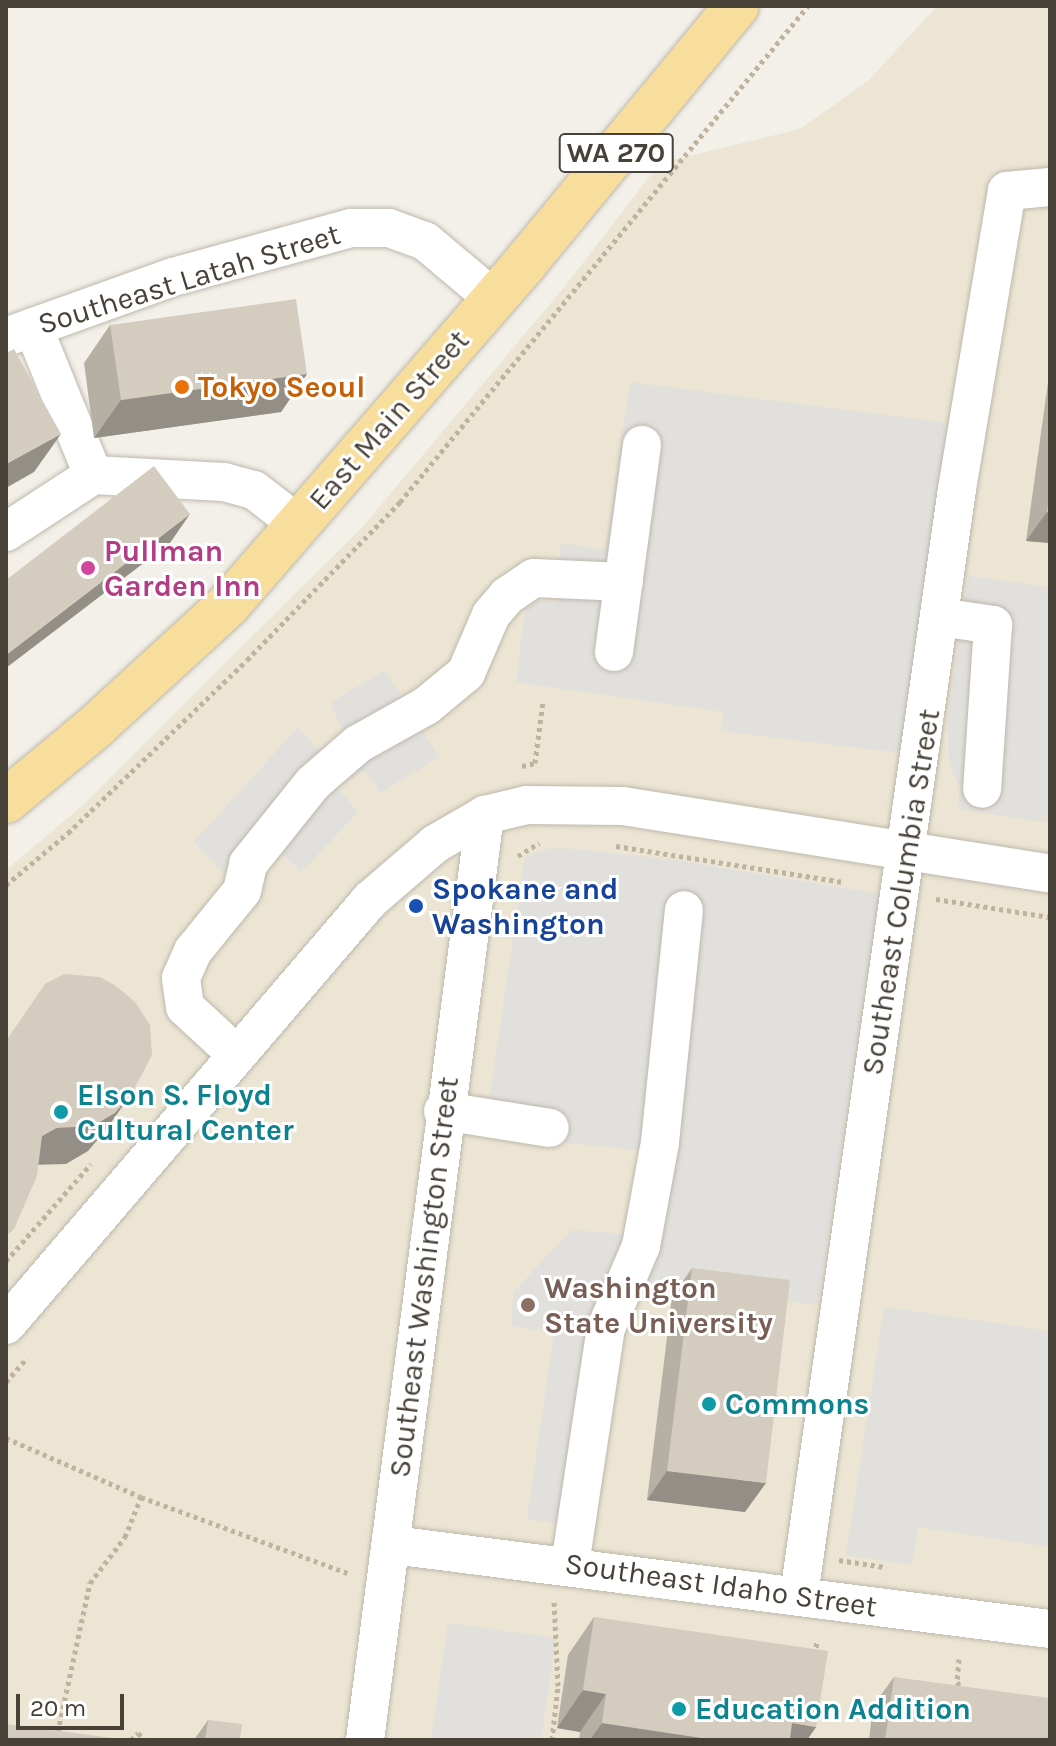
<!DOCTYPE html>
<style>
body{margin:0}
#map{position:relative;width:1056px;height:1746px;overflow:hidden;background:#f3f0e9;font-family:Karla,sans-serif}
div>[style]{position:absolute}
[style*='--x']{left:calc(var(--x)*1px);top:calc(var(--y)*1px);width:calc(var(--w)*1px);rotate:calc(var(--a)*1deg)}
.education>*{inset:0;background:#ece5d4}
.parking>*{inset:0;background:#e2e0dd}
.path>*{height:5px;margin-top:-2.5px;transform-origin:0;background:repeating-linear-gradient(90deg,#bfb39e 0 4px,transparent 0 8px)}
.roads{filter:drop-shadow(0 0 2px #beb8ac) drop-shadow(0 0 2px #beb8ac)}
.minor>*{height:38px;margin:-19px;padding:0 19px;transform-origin:19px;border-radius:19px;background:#fff}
.major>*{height:44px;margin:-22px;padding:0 22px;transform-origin:22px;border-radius:22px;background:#f8de9d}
.wall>*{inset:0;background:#b6afa4}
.shaded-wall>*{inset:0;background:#948f86}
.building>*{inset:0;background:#d4ccbf}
.dots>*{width:22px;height:22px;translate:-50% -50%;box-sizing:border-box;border:4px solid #fff;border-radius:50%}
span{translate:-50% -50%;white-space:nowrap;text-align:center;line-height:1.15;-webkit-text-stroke:6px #fff;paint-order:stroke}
.shield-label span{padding:2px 6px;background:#fff;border:2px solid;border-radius:6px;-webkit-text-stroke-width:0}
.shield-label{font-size:28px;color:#474138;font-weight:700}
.street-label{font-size:30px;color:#474138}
.food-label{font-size:30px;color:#c56008;font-weight:700}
.left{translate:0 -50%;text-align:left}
.hotel-label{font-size:30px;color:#b23c85;font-weight:700}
.transit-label{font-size:30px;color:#164399;font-weight:700}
.culture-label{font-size:30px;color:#0d838f;font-weight:700}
.education-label{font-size:30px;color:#785e54;font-weight:700}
.frame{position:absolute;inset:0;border:8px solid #474138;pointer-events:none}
.scale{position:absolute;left:16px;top:1694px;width:108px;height:36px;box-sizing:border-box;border:4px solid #474138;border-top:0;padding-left:10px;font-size:24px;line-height:28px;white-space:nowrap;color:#474138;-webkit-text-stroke:6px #fff;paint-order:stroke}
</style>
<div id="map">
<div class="education">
<i style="clip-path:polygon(937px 6px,1050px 6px,1050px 1740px,6px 1740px,6px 870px,83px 805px,364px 525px,565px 286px,660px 163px,800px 129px,868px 81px)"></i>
</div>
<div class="parking">
<i style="clip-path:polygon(630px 382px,949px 423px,901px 753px,721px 731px,723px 712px,516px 682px,526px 599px,555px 603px,561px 543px,605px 550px)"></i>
<i style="clip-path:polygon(968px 576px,1050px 587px,1050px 823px,957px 809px,960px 789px,949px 763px,947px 724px)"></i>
<i style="clip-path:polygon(385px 670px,439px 757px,380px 793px,364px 770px,339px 788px,358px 813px,301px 872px,281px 853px,277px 855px,269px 864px,258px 909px,194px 842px,298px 727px,320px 751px,344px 732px,330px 703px)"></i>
<i style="clip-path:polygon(555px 847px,676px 860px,879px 894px,818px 1305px,662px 1286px,643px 1288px,623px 1320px,596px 1530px,527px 1519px,554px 1332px,511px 1326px,513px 1292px,572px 1230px,627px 1234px,638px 1150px,484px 1135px,525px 856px)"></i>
<i style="clip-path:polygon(884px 1307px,1050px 1331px,1050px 1547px,918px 1527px,912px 1565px,846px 1555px)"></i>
<i style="clip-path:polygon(448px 1623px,556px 1638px,541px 1740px,431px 1740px)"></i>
</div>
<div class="path">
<i style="--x:522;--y:766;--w:13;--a:-13"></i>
<i style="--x:535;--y:763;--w:63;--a:-82.6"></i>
<i style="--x:616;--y:846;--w:230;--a:9"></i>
<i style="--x:518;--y:856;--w:25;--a:-32"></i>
<i style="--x:6;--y:885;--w:81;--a:-40"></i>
<i style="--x:68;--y:833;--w:249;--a:-44"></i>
<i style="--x:247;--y:660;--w:220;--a:-45.9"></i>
<i style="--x:400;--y:502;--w:642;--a:-50.56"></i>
<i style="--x:936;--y:899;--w:115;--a:9"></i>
<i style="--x:6;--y:1261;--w:129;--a:-48.8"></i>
<i style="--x:6;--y:1382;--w:32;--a:-49"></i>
<i style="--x:6;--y:1438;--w:147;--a:23.6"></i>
<i style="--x:141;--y:1497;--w:223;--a:20.2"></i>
<i style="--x:839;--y:1560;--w:46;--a:8.8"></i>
<i style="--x:815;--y:1655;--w:15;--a:-82"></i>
<i style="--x:959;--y:1659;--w:23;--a:95"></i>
<i style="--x:957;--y:1682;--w:9;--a:54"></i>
<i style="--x:56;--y:1740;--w:161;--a:-77.8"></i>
<i style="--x:90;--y:1583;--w:58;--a:-52.7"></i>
<i style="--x:125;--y:1537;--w:43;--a:-68.2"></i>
<i style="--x:131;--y:1740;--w:10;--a:-45"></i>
<i style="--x:138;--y:1733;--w:10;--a:45"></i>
<i style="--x:552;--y:1740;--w:54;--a:-83.7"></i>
<i style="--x:558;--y:1686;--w:85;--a:-92.7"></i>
</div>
<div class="roads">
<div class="minor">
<i style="--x:33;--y:327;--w:160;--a:67.9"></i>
<i style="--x:93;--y:475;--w:131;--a:3.1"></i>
<i style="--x:224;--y:482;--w:31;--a:15"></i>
<i style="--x:254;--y:490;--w:56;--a:37.7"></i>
<i style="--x:6;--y:337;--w:177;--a:-19.8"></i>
<i style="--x:173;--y:277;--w:185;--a:-15.4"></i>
<i style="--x:351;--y:228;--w:38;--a:0"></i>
<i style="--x:389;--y:228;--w:38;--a:20"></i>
<i style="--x:425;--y:241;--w:90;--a:40"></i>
<i style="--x:6;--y:532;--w:104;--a:-33.2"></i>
<i style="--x:940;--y:617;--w:54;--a:8.6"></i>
<i style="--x:993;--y:625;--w:164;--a:93.8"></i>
<i style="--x:614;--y:652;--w:209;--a:-82.3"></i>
<i style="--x:236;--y:1054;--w:69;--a:-137.3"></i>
<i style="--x:185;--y:1007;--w:29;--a:-98"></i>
<i style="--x:181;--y:978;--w:30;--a:-66"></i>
<i style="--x:193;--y:951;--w:77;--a:-50.8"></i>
<i style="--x:242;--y:891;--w:28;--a:-77"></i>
<i style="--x:248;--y:864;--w:104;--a:-51.3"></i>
<i style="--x:313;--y:783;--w:60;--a:-40.9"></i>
<i style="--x:358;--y:744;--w:78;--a:-29.2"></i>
<i style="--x:426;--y:706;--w:52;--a:-39.5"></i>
<i style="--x:466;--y:673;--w:63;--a:-66.7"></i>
<i style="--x:491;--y:615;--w:25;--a:-50"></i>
<i style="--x:507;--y:596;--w:32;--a:-34"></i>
<i style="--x:534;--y:578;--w:90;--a:2.5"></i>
<i style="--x:443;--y:1111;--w:108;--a:9"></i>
<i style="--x:6;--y:1325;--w:560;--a:-49.42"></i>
<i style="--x:370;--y:900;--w:86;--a:-40.7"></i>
<i style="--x:435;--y:844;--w:58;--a:-30.1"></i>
<i style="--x:485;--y:815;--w:43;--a:-13.4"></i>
<i style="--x:527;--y:805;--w:96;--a:0.6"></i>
<i style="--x:623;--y:806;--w:432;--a:9"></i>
<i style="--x:393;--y:1545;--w:662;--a:7.29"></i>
<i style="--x:570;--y:1565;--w:240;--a:-81.4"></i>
<i style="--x:606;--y:1328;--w:89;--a:-66.9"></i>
<i style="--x:641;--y:1246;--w:106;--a:-79.6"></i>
<i style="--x:660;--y:1142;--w:233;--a:-84.1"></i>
<i style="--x:799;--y:1595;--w:1117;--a:-81.87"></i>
<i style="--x:957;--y:489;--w:302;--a:-80.5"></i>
<i style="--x:1007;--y:191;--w:43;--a:-5.3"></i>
<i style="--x:365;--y:1740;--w:933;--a:-82.61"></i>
</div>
<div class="major">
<i style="--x:6;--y:801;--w:116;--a:-39.7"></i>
<i style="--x:95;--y:727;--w:180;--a:-42.5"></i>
<i style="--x:228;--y:605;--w:453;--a:-49"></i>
<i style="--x:525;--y:263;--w:333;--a:-50.5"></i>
</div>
</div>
<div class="wall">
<i style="clip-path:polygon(110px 325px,307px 374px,281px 412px,94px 438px,84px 363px)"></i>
<i style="clip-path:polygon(1050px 368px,1050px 543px,1026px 541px)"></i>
<i style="clip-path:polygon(692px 1268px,745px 1512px,647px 1500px,672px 1297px)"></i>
<i style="clip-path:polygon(594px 1617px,816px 1727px,807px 1740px,579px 1740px,580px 1732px,557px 1728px,568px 1655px)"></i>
<i style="clip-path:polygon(894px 1677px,1050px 1740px,869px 1740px,873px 1706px)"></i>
<i style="clip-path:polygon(208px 1720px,240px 1739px,248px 1740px,194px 1740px)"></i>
</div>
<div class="shaded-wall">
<i style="clip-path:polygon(307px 374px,281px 412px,94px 438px,121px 400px)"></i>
<i style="clip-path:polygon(61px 434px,34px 472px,6px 488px,6px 464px)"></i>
<i style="clip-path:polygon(1047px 512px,1050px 513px,1050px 543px,1026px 541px)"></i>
<i style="clip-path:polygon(190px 514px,170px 543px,6px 668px,6px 655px)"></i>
<i style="clip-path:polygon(132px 1093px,105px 1131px,88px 1151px,66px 1164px,30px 1165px,42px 1136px,56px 1128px)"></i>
<i style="clip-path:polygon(667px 1471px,766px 1483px,745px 1512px,647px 1500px)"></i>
<i style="clip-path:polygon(583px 1690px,606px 1694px,580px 1732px,557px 1728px)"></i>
<i style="clip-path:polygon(602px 1723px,715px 1740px,590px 1740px)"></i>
<i style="clip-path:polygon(792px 1723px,816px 1727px,807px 1740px,780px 1740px)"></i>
</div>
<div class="building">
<i style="clip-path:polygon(296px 299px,307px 374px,121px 400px,110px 325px)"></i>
<i style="clip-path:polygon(14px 349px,61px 434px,6px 464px,6px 353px)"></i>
<i style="clip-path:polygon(154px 466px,190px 514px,6px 655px,6px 580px)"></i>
<i style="clip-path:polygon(1050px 487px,1050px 513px,1047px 512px)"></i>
<i style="clip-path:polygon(64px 974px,100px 977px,116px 986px,135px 1002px,150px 1025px,152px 1055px,132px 1093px,115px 1113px,93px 1126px,56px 1128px,42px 1136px,37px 1176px,14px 1229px,6px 1236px,6px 1041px,45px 984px)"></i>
<i style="clip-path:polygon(692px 1268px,790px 1280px,766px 1483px,667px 1471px)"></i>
<i style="clip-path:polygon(594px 1617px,828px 1651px,816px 1727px,792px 1723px,790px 1740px,715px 1740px,602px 1723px,606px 1694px,583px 1690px)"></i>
<i style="clip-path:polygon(894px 1677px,1050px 1698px,1050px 1740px,885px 1740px)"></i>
<i style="clip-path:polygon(208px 1720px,242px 1724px,240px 1739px,248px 1740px,205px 1740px)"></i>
<i style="clip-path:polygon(6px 1724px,128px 1740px,6px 1740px)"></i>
</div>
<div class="dots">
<i style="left:182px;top:387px;background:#e8710a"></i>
<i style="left:88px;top:568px;background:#d1479c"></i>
<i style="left:416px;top:906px;background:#1a4fb4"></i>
<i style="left:61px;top:1112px;background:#0f9aa8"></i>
<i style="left:528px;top:1305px;background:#8d6e63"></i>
<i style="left:709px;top:1404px;background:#0f9aa8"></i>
<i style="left:679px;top:1709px;background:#0f9aa8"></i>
</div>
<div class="shield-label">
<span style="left:616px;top:153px">WA 270</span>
</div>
<div class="street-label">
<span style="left:189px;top:279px;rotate:-17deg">Southeast Latah Street</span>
<span style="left:389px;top:420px;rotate:-49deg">East Main Street</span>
<span style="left:901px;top:892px;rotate:-81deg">Southeast Columbia Street</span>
<span style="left:424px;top:1277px;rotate:-83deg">Southeast Washington Street</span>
<span style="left:721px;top:1585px;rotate:8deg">Southeast Idaho Street</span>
</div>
<div class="food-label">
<span class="left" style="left:198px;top:387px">Tokyo Seoul</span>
</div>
<div class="hotel-label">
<span class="left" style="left:104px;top:568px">Pullman<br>Garden Inn</span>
</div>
<div class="transit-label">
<span class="left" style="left:432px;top:906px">Spokane and<br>Washington</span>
</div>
<div class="culture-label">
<span class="left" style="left:77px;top:1112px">Elson S. Floyd<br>Cultural Center</span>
<span class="left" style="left:725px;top:1404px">Commons</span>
<span class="left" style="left:695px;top:1709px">Education Addition</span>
</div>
<div class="education-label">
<span class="left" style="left:544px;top:1305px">Washington<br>State University</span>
</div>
<div class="frame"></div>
<div class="scale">20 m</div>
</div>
